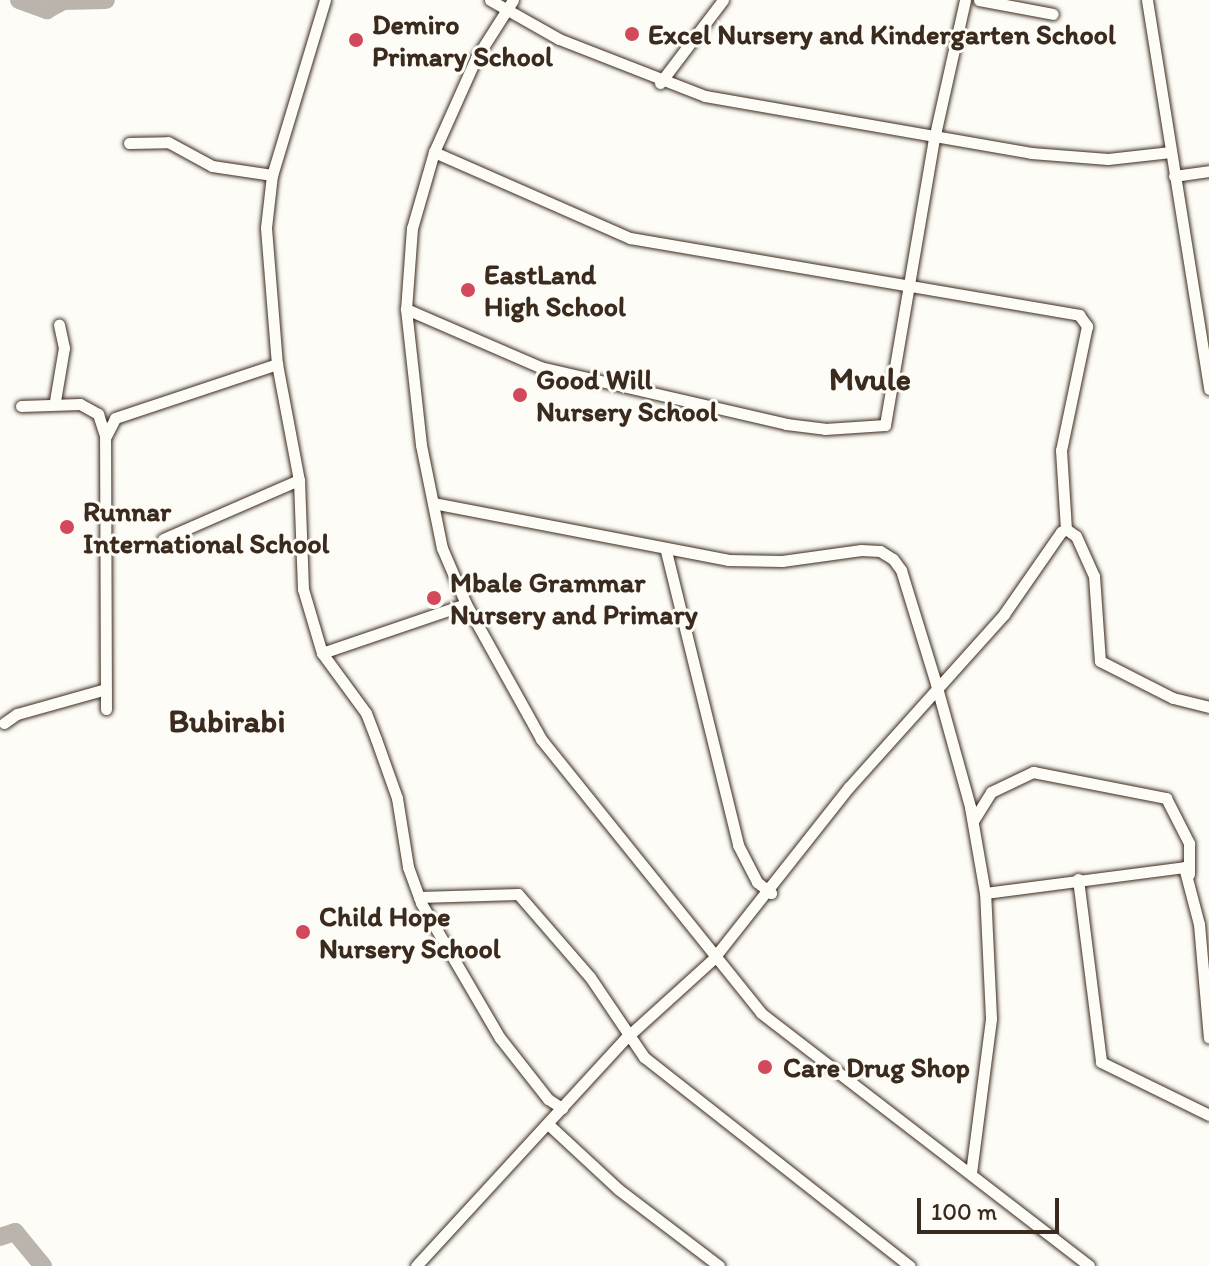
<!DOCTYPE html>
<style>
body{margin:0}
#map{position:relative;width:1209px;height:1266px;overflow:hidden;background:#fdfcf7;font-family:Itim,sans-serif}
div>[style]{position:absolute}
.river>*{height:18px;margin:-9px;padding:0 9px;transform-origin:9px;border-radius:9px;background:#bbb4ad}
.roads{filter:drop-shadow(0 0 2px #3b2a1e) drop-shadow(0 0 2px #3b2a1e)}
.minor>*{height:11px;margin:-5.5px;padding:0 5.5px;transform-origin:5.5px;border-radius:5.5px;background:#fdfcf7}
.dots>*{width:22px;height:22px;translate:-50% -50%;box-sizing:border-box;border:4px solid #fdfcf7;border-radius:50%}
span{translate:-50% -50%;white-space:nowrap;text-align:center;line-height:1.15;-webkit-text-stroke:6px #fdfcf7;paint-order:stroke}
.poi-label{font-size:28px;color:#3b2a1e;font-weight:700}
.left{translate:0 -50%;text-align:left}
.quarter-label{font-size:32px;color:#3b2a1e;font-weight:700}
.scale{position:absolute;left:917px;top:1198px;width:142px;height:36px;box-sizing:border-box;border:4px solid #3b2a1e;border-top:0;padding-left:10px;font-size:24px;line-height:28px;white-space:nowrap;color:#3b2a1e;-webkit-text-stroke:6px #fdfcf7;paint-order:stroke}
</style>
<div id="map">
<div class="river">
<div style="left:19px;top:0;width:30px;rotate:20deg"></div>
<div style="left:47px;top:10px;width:18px;rotate:-29deg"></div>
<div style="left:63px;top:1px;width:43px;rotate:-1.3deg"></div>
<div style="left:0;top:1237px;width:16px;rotate:-18deg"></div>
<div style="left:15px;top:1232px;width:44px;rotate:50.5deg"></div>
</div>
<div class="roads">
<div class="minor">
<div style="left:325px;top:0;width:183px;rotate:106.8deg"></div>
<div style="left:272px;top:175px;width:53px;rotate:96.5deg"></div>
<div style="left:266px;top:228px;width:136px;rotate:85.4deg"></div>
<div style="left:277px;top:364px;width:118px;rotate:79.3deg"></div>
<div style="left:299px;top:480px;width:109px;rotate:87.9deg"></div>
<div style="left:303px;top:589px;width:67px;rotate:73.5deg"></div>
<div style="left:322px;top:653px;width:152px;rotate:-18.8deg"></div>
<div style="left:490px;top:0;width:79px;rotate:29.5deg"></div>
<div style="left:559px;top:39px;width:157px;rotate:21.3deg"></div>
<div style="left:705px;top:96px;width:331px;rotate:9.9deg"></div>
<div style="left:1031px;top:153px;width:77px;rotate:4.5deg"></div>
<div style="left:1108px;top:159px;width:63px;rotate:-6.3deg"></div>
<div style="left:513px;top:0;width:69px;rotate:122.5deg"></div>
<div style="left:476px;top:58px;width:103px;rotate:114.1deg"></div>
<div style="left:434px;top:152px;width:79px;rotate:106.1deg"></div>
<div style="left:412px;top:228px;width:81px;rotate:94.2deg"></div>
<div style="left:406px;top:309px;width:137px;rotate:83.7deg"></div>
<div style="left:421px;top:445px;width:105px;rotate:78.5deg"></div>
<div style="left:442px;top:548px;width:61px;rotate:66.8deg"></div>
<div style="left:466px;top:604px;width:154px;rotate:60.9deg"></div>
<div style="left:541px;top:739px;width:351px;rotate:51.2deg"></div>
<div style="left:761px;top:1013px;width:414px;rotate:37.6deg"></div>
<div style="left:979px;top:0;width:75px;rotate:10.7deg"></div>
<div style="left:1147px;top:0;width:394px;rotate:80.9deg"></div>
<div style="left:660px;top:83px;width:104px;rotate:-52.8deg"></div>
<div style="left:129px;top:143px;width:39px;rotate:-1deg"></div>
<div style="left:168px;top:142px;width:50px;rotate:28.6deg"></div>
<div style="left:212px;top:166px;width:61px;rotate:8.5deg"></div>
<div style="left:434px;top:152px;width:214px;rotate:23.7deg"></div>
<div style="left:630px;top:238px;width:456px;rotate:9.7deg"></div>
<div style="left:1079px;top:315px;width:14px;rotate:54deg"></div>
<div style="left:1087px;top:326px;width:127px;rotate:101.8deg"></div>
<div style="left:1061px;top:450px;width:79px;rotate:86.4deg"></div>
<div style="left:1174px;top:176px;width:35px;rotate:-8deg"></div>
<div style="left:406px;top:309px;width:146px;rotate:23.4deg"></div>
<div style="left:540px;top:367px;width:253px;rotate:13deg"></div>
<div style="left:786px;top:424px;width:39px;rotate:7deg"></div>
<div style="left:825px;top:429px;width:60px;rotate:-3.8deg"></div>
<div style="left:885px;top:425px;width:290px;rotate:-80.3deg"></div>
<div style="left:934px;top:139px;width:142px;rotate:-77.4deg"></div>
<div style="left:55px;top:401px;width:54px;rotate:-80.4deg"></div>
<div style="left:64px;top:348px;width:24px;rotate:-102deg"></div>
<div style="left:21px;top:406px;width:59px;rotate:-1.9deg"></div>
<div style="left:80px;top:404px;width:21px;rotate:29deg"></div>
<div style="left:98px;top:414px;width:23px;rotate:72deg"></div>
<div style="left:433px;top:503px;width:300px;rotate:10.9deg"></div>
<div style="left:728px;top:560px;width:54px;rotate:1.1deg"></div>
<div style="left:782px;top:561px;width:80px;rotate:-7.9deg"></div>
<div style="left:861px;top:550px;width:19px;rotate:3deg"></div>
<div style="left:880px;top:551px;width:15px;rotate:32deg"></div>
<div style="left:893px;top:559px;width:14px;rotate:54deg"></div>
<div style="left:901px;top:570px;width:119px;rotate:72.9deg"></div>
<div style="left:936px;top:684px;width:128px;rotate:74.5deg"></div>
<div style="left:970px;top:807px;width:87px;rotate:80.1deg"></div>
<div style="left:985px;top:893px;width:201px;rotate:-7.4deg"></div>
<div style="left:1184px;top:867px;width:59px;rotate:75.3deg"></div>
<div style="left:1199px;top:924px;width:114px;rotate:85deg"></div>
<div style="left:163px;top:539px;width:148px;rotate:-23.5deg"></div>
<div style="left:666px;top:551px;width:303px;rotate:76.2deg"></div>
<div style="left:738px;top:845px;width:42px;rotate:62.8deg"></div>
<div style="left:757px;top:882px;width:18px;rotate:38deg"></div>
<div style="left:322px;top:653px;width:74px;rotate:53.7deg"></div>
<div style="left:366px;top:713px;width:28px;rotate:69deg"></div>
<div style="left:376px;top:739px;width:63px;rotate:70.4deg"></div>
<div style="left:397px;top:798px;width:70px;rotate:80.9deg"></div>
<div style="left:408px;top:867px;width:38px;rotate:70deg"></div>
<div style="left:421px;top:903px;width:156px;rotate:59.7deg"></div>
<div style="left:500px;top:1038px;width:78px;rotate:51.8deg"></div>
<div style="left:548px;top:1099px;width:17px;rotate:33deg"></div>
<div style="left:106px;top:709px;width:271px;rotate:-90.2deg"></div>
<div style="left:105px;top:438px;width:22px;rotate:-63deg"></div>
<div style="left:115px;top:418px;width:171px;rotate:-18.4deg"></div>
<div style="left:4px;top:723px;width:16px;rotate:-35deg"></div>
<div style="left:17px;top:714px;width:92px;rotate:-15.7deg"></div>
<div style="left:973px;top:821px;width:34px;rotate:-58deg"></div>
<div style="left:991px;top:792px;width:47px;rotate:-25.5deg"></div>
<div style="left:1033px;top:772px;width:136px;rotate:11.1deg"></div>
<div style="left:1166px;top:798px;width:51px;rotate:62.9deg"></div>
<div style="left:1189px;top:843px;width:31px;rotate:90deg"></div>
<div style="left:1078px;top:879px;width:184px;rotate:82.8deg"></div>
<div style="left:1101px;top:1062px;width:120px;rotate:26.1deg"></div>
<div style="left:419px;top:897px;width:99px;rotate:-1.7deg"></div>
<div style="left:518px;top:894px;width:110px;rotate:49.1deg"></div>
<div style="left:590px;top:977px;width:97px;rotate:56deg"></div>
<div style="left:644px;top:1057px;width:338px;rotate:38.2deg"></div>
<div style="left:549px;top:1125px;width:94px;rotate:42.8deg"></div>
<div style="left:618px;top:1189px;width:127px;rotate:37.3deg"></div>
<div style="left:971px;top:1173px;width:156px;rotate:-82.6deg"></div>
<div style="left:991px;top:1018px;width:125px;rotate:-92.7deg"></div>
<div style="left:416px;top:1266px;width:310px;rotate:-47.4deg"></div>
<div style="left:626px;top:1038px;width:118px;rotate:-42.2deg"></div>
<div style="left:713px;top:959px;width:219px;rotate:-51.7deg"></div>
<div style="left:849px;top:787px;width:232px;rotate:-48.1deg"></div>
<div style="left:1004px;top:614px;width:100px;rotate:-55.2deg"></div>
<div style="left:1061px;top:532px;width:6px;rotate:-31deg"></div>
<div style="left:1066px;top:529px;width:12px;rotate:35deg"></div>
<div style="left:1076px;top:536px;width:44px;rotate:65.8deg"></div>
<div style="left:1094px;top:576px;width:85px;rotate:86deg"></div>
<div style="left:1100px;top:661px;width:82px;rotate:26.9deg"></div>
<div style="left:1173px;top:698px;width:37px;rotate:14deg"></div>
</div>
</div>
<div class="dots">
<div style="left:632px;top:34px;background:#d1495b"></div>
<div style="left:356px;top:40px;background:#d1495b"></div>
<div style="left:468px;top:290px;background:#d1495b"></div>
<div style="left:520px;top:395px;background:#d1495b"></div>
<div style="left:67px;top:527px;background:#d1495b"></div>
<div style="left:434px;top:598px;background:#d1495b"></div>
<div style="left:303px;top:932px;background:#d1495b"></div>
<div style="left:765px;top:1067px;background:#d1495b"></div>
</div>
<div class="poi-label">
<span class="left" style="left:372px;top:40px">Demiro<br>Primary School</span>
<span class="left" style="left:648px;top:34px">Excel Nursery and Kindergarten School</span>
<span class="left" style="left:484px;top:290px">EastLand<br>High School</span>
<span class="left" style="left:536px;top:395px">Good Will<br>Nursery School</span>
<span class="left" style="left:83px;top:527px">Runnar<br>International School</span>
<span class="left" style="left:450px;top:598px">Mbale Grammar<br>Nursery and Primary</span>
<span class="left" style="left:319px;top:932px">Child Hope<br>Nursery School</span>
<span class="left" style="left:783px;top:1067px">Care Drug Shop</span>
</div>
<div class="quarter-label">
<span style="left:870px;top:379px">Mvule</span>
<span style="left:227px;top:721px">Bubirabi</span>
</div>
<div class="scale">100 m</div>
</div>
